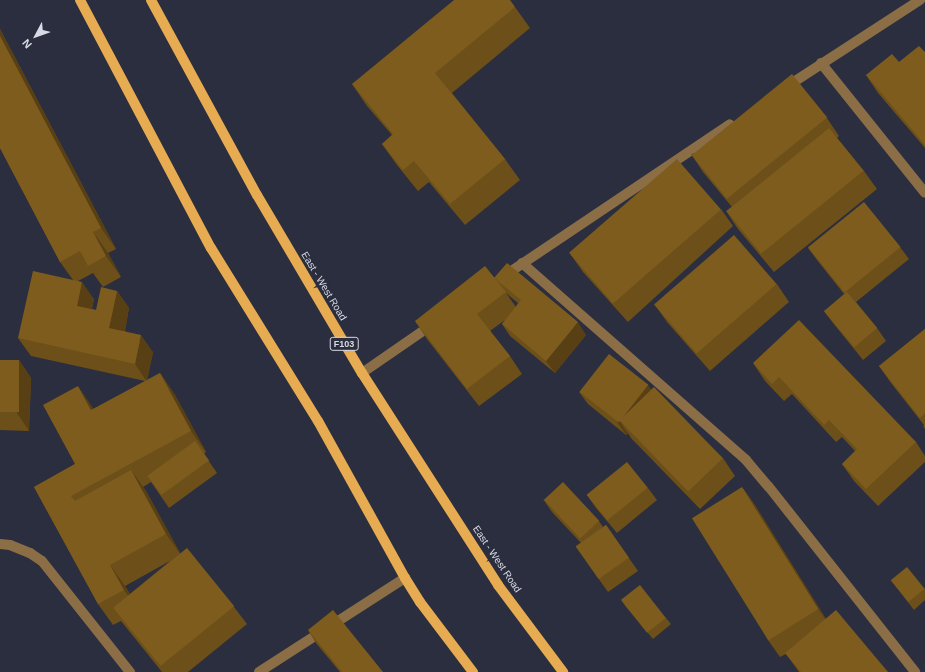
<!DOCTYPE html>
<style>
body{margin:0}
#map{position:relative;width:925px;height:672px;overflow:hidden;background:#2b2e3e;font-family:Arial,sans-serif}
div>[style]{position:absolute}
.minor>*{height:10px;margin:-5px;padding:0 5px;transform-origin:5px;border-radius:5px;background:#8b6e46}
.major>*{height:10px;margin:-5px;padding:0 5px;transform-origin:5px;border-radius:5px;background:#e7ab51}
.wall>*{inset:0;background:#6c4f19}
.shaded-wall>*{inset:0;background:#584014}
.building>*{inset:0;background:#7e5c1d;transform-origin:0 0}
span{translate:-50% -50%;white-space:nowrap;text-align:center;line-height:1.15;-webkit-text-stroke:4px #2b2e3e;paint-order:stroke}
.shield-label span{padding:1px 3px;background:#2b2e3e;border:1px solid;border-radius:3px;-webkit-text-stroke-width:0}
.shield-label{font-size:9px;color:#d8dbe5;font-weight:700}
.street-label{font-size:10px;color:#d8dbe5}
.north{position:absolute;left:16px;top:16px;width:40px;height:40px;-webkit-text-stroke:3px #2b2e3e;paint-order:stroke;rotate:229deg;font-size:11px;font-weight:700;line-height:16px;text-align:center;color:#d8dbe5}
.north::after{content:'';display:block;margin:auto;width:14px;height:18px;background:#d8dbe5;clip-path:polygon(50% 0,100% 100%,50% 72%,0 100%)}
</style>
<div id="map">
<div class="minor">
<div style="left:821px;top:63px;width:166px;rotate:51.3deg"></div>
<div style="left:786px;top:87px;width:160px;rotate:-33deg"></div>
<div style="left:522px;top:263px;width:298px;rotate:41.3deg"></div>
<div style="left:746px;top:460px;width:35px;rotate:50deg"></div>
<div style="left:769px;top:487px;width:236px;rotate:51.7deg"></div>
<div style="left:504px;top:276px;width:272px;rotate:-33.9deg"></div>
<div style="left:362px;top:373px;width:86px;rotate:-34.6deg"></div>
<div style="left:0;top:544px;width:10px;rotate:6deg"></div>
<div style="left:10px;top:545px;width:22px;rotate:22deg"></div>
<div style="left:30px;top:553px;width:14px;rotate:34deg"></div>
<div style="left:42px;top:561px;width:142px;rotate:51.6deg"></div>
<div style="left:259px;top:672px;width:174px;rotate:-32.8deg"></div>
</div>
<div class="major">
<div style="left:80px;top:0;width:280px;rotate:62.2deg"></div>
<div style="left:211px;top:248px;width:203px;rotate:58.3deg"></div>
<div style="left:318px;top:421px;width:179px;rotate:61deg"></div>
<div style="left:405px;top:578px;width:28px;rotate:58deg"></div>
<div style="left:420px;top:602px;width:88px;rotate:52.9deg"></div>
<div style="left:151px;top:0;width:222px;rotate:61.5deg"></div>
<div style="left:257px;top:195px;width:207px;rotate:59.5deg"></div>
<div style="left:362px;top:373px;width:252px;rotate:57.3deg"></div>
<div style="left:498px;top:585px;width:109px;rotate:53.2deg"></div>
</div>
<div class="wall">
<div style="clip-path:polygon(515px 7px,530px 28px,452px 93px,505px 159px,520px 180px,465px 225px,429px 182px,418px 191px,397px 165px,382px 144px,392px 135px,367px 106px,352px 84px)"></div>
<div style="clip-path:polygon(evenodd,0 29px,116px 249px,108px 253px,121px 277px,103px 287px,93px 273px,78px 281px,94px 299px,92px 309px,96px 310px,117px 291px,129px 308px,125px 331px,153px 352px,147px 380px,160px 373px,175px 395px,206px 452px,204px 454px,217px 473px,169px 508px,151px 482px,143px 487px,146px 491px,180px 553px,234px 607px,247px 624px,188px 672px,162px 672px,121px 621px,113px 625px,98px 604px,34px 487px,75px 464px,94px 409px,145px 381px,31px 356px,18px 338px,73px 280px,60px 262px,0 148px,0 29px,170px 561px,130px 594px,125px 586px,170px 561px)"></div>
<div style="clip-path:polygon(925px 52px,925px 148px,878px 93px,866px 75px)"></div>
<div style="clip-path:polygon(827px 118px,839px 136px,837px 138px,864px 171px,877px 189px,774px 272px,738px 229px,726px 211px,732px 207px,703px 172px,691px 154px)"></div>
<div style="clip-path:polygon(721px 209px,733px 226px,628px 322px,583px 272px,571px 255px)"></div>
<div style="clip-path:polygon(900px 247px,909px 259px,856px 302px,877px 328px,886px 341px,863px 360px,833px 323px,824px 311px,844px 294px,817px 260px,808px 248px)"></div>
<div style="clip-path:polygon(evenodd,495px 279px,586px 335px,555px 373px,510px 336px,502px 324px,505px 320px,490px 331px,510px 356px,522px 374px,479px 406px,427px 339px,415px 321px,495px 279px,506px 293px,518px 303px,516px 307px,506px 293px)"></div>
<div style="clip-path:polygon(777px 284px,789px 302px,710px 371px,667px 322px,655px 305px)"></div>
<div style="clip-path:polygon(925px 329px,925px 429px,923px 426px,924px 425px,891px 383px,879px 366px)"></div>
<div style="clip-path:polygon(0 360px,19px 360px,31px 378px,29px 431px,0 430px)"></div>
<div style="clip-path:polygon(753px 363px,916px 442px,925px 456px,925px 462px,878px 506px,854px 481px,842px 464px,855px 451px,842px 437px,836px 442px,792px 394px,784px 401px,765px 381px)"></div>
<div style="clip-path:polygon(651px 389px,723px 458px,735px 476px,700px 509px,631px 438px,628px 433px,626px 435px,588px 404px,579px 392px)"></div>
<div style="clip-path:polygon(742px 487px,755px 505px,826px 619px,888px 672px,799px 672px,786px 654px,780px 657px,768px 640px)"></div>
<div style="clip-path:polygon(648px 488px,657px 500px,617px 533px,596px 508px,587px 495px)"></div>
<div style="clip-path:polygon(543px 499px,599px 521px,603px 527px,606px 525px,638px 571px,608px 592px,576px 547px,581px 543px,552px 512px)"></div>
<div style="clip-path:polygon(891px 580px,925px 589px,925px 600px,914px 610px)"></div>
<div style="clip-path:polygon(621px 600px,666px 618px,671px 624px,653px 639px,626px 607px)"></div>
<div style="clip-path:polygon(308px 630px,383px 672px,340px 672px,316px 643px)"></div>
</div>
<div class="shaded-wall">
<div style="clip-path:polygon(0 29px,116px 249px,101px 228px,0 36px)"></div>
<div style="clip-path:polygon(93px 232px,108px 253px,121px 277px,106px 256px)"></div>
<div style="clip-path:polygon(82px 282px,94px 299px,89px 323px,77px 306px)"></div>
<div style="clip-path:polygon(117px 291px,129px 308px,122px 345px,109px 328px)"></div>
<div style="clip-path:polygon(578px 322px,586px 335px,555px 373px,546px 361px)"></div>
<div style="clip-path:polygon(141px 335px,153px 352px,147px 382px,135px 364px)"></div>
<div style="clip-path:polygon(19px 360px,31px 378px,29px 431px,17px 413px)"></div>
<div style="clip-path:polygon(160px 373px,175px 395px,206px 452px,191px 431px)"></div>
<div style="clip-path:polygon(648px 385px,657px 397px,619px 420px,628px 433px,626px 435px,617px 422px)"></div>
<div style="clip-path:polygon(78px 386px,93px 408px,106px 432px,91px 410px)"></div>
<div style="clip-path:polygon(131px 470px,146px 491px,181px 555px,166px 534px)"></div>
<div style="clip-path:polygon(742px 487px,755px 505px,830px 626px,818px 609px)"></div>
<div style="clip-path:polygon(110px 565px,125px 586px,139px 611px,124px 590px)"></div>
</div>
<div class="building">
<div style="clip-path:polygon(454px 0,510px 0,515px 7px,435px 73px,505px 159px,450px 204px,414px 161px,403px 170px,382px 144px,393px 134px,352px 84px)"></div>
<div style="clip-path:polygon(0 36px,101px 228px,93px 232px,106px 256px,88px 266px,80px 251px,60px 262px,0 148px)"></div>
<div style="clip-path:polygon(919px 46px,925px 52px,925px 145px,866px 75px,892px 54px,899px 62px)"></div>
<div style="left:792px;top:74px;width:56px;height:129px;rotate:51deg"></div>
<div style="left:829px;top:128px;width:55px;height:132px;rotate:51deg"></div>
<div style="left:677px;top:159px;width:67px;height:143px;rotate:49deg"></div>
<div style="left:864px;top:202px;width:58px;height:72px;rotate:51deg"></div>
<div style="left:734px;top:235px;width:65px;height:106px;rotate:49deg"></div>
<div style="clip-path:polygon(507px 263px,578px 322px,546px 361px,502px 324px,521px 300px,494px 278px)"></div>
<div style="clip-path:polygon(485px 266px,506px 292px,477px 314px,510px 356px,467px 389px,415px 321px)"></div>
<div style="clip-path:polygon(33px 271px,82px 282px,77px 306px,96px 310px,101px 287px,117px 291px,109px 328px,141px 335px,135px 364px,18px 338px)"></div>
<div style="left:847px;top:292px;width:47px;height:30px;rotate:50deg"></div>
<div style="clip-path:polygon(799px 320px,916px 442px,866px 489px,842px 464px,857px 449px,829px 420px,824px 425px,779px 377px,772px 384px,753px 363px)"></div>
<div style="clip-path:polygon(925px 329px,925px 413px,920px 418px,879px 366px)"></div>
<div style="left:609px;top:354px;width:50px;height:48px;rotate:38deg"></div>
<div style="left:0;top:360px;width:19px;height:52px"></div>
<div style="clip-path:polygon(160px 373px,191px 431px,71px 496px,75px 501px,131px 470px,166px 534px,110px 565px,124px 590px,98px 604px,34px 487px,75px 464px,43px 405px,78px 386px,91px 410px)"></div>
<div style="left:654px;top:387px;width:99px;height:48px;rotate:46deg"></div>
<div style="left:195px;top:441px;width:24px;height:59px;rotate:54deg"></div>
<div style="left:627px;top:462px;width:33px;height:52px;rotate:51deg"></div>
<div style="left:563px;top:482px;width:53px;height:26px;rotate:47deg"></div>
<div style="left:742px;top:487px;width:144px;height:59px;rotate:58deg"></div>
<div style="left:606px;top:525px;width:40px;height:37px;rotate:55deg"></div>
<div style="left:187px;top:548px;width:75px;height:95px;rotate:51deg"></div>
<div style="left:907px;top:567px;width:28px;height:21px;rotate:51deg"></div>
<div style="left:640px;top:585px;width:42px;height:24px;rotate:52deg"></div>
<div style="clip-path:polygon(333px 610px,383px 672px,342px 672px,308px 630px)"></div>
<div style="clip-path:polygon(836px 610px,888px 672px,801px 672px,785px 653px)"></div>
</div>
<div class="shield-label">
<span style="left:344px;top:344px">F103</span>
</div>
<div class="street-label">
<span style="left:324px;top:286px;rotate:59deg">East - West Road</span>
<span style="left:497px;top:559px;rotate:56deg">East - West Road</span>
</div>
<div class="north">N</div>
</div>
